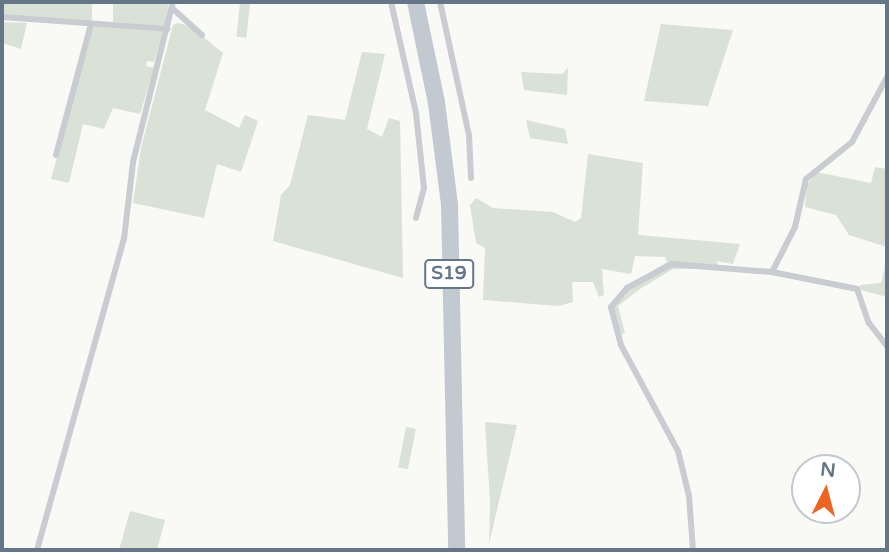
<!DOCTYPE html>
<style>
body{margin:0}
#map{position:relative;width:889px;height:552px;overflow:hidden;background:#f9f9f6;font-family:"Varela Round",sans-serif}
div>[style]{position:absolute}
.green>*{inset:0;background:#dae1d7;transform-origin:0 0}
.minor>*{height:6px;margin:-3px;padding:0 3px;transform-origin:3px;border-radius:3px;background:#c9ccd0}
.highway>*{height:10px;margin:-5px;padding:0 5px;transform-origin:5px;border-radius:5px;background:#c3c9d1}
span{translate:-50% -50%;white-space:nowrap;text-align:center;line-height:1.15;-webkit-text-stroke:7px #fff;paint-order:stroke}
.shield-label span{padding:2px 5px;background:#fff;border:2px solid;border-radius:5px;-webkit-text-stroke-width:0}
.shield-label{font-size:19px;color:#667689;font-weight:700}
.frame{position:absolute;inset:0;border:4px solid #667689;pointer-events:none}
.north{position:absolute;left:791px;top:454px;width:70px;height:70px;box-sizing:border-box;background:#fff;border:2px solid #c2c8d0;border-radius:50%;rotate:6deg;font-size:19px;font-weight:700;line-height:28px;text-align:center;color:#667689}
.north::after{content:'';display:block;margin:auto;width:24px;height:32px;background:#ec6523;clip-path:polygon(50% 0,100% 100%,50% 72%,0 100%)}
</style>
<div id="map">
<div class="green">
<div style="clip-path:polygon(2px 2px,92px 2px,92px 21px,2px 15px)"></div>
<div style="clip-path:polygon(113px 2px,169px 2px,165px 26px,113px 22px)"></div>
<div style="left:240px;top:3px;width:10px;height:34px;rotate:6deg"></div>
<div style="clip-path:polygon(2px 22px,27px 23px,21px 49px,2px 43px)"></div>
<div style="clip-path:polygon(178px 23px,190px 26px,223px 53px,205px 110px,239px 128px,245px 115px,258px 121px,241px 172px,217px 164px,204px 218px,133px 203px,141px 148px,173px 25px)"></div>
<div style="clip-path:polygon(661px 24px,733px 30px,708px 106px,644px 101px)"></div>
<div style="clip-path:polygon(93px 26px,163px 31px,154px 62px,147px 61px,146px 66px,154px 68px,140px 114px,113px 108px,104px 129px,83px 124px,69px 183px,51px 179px)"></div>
<div style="clip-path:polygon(362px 52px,385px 54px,367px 129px,382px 137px,389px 118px,400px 121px,403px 278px,273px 241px,281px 195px,290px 185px,308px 115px,345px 120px)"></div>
<div style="clip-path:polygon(568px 67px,567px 95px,524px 90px,521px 72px,563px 74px)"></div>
<div style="clip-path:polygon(526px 120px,565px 129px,568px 144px,530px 138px)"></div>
<div style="clip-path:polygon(588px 154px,643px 163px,638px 235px,740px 244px,733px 264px,716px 261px,721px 269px,673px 269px,640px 289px,618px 306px,625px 333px,620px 335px,613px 306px,631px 284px,667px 262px,665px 257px,635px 256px,631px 274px,602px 269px,604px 295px,599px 297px,593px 282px,572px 282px,573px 302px,559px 306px,483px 300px,485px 248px,476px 243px,470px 205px,476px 198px,493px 208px,553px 212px,575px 222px,581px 218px)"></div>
<div style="clip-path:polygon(875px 167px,887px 169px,887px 247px,849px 235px,836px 215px,805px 207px,807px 185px,816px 172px,871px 183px)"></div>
<div style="clip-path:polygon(887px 258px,887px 297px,861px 290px,860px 285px,881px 283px)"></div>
<div style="clip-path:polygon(485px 422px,517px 425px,489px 544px,490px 502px)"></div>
<div style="left:406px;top:427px;width:10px;height:41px;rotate:11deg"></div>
<div style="clip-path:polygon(130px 511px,165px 520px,157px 550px,119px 550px)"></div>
</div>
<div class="minor">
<div style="left:391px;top:2px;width:114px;rotate:77.3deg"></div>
<div style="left:416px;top:113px;width:75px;rotate:83.9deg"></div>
<div style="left:424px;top:188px;width:31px;rotate:105deg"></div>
<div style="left:440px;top:2px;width:136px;rotate:77.7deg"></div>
<div style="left:469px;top:135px;width:43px;rotate:87.3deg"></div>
<div style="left:173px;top:9px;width:39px;rotate:42deg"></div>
<div style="left:2px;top:17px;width:166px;rotate:4.1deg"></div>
<div style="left:56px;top:155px;width:136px;rotate:-75deg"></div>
<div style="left:772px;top:272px;width:87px;rotate:11.3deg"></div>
<div style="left:857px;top:289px;width:36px;rotate:71deg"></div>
<div style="left:869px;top:323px;width:29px;rotate:52deg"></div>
<div style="left:37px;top:550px;width:323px;rotate:-74.4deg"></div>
<div style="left:124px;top:239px;width:78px;rotate:-83.3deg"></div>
<div style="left:133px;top:162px;width:165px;rotate:-76deg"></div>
<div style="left:693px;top:550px;width:54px;rotate:-94.2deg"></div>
<div style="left:689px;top:496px;width:46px;rotate:-103.7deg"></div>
<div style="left:678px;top:451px;width:120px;rotate:-118.3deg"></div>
<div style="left:621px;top:345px;width:39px;rotate:-105deg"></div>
<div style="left:611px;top:307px;width:25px;rotate:-50deg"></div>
<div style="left:627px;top:288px;width:51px;rotate:-28.1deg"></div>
<div style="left:672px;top:264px;width:100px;rotate:4.6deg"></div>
<div style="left:772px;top:272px;width:51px;rotate:-62.9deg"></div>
<div style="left:795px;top:227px;width:49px;rotate:-77.1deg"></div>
<div style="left:806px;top:179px;width:59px;rotate:-38.8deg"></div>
<div style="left:852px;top:142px;width:74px;rotate:-61.7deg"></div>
</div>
<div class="highway">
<div style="left:412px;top:2px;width:103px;rotate:78.3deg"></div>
<div style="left:433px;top:103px;width:103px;rotate:82.7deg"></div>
<div style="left:446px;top:205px;width:345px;rotate:88.8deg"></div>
<div style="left:419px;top:2px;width:102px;rotate:78.1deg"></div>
<div style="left:440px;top:102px;width:104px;rotate:82.8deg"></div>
<div style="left:453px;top:205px;width:345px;rotate:88.8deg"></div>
</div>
<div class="shield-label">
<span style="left:449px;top:274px">S19</span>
</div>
<div class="frame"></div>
<div class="north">N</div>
</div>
